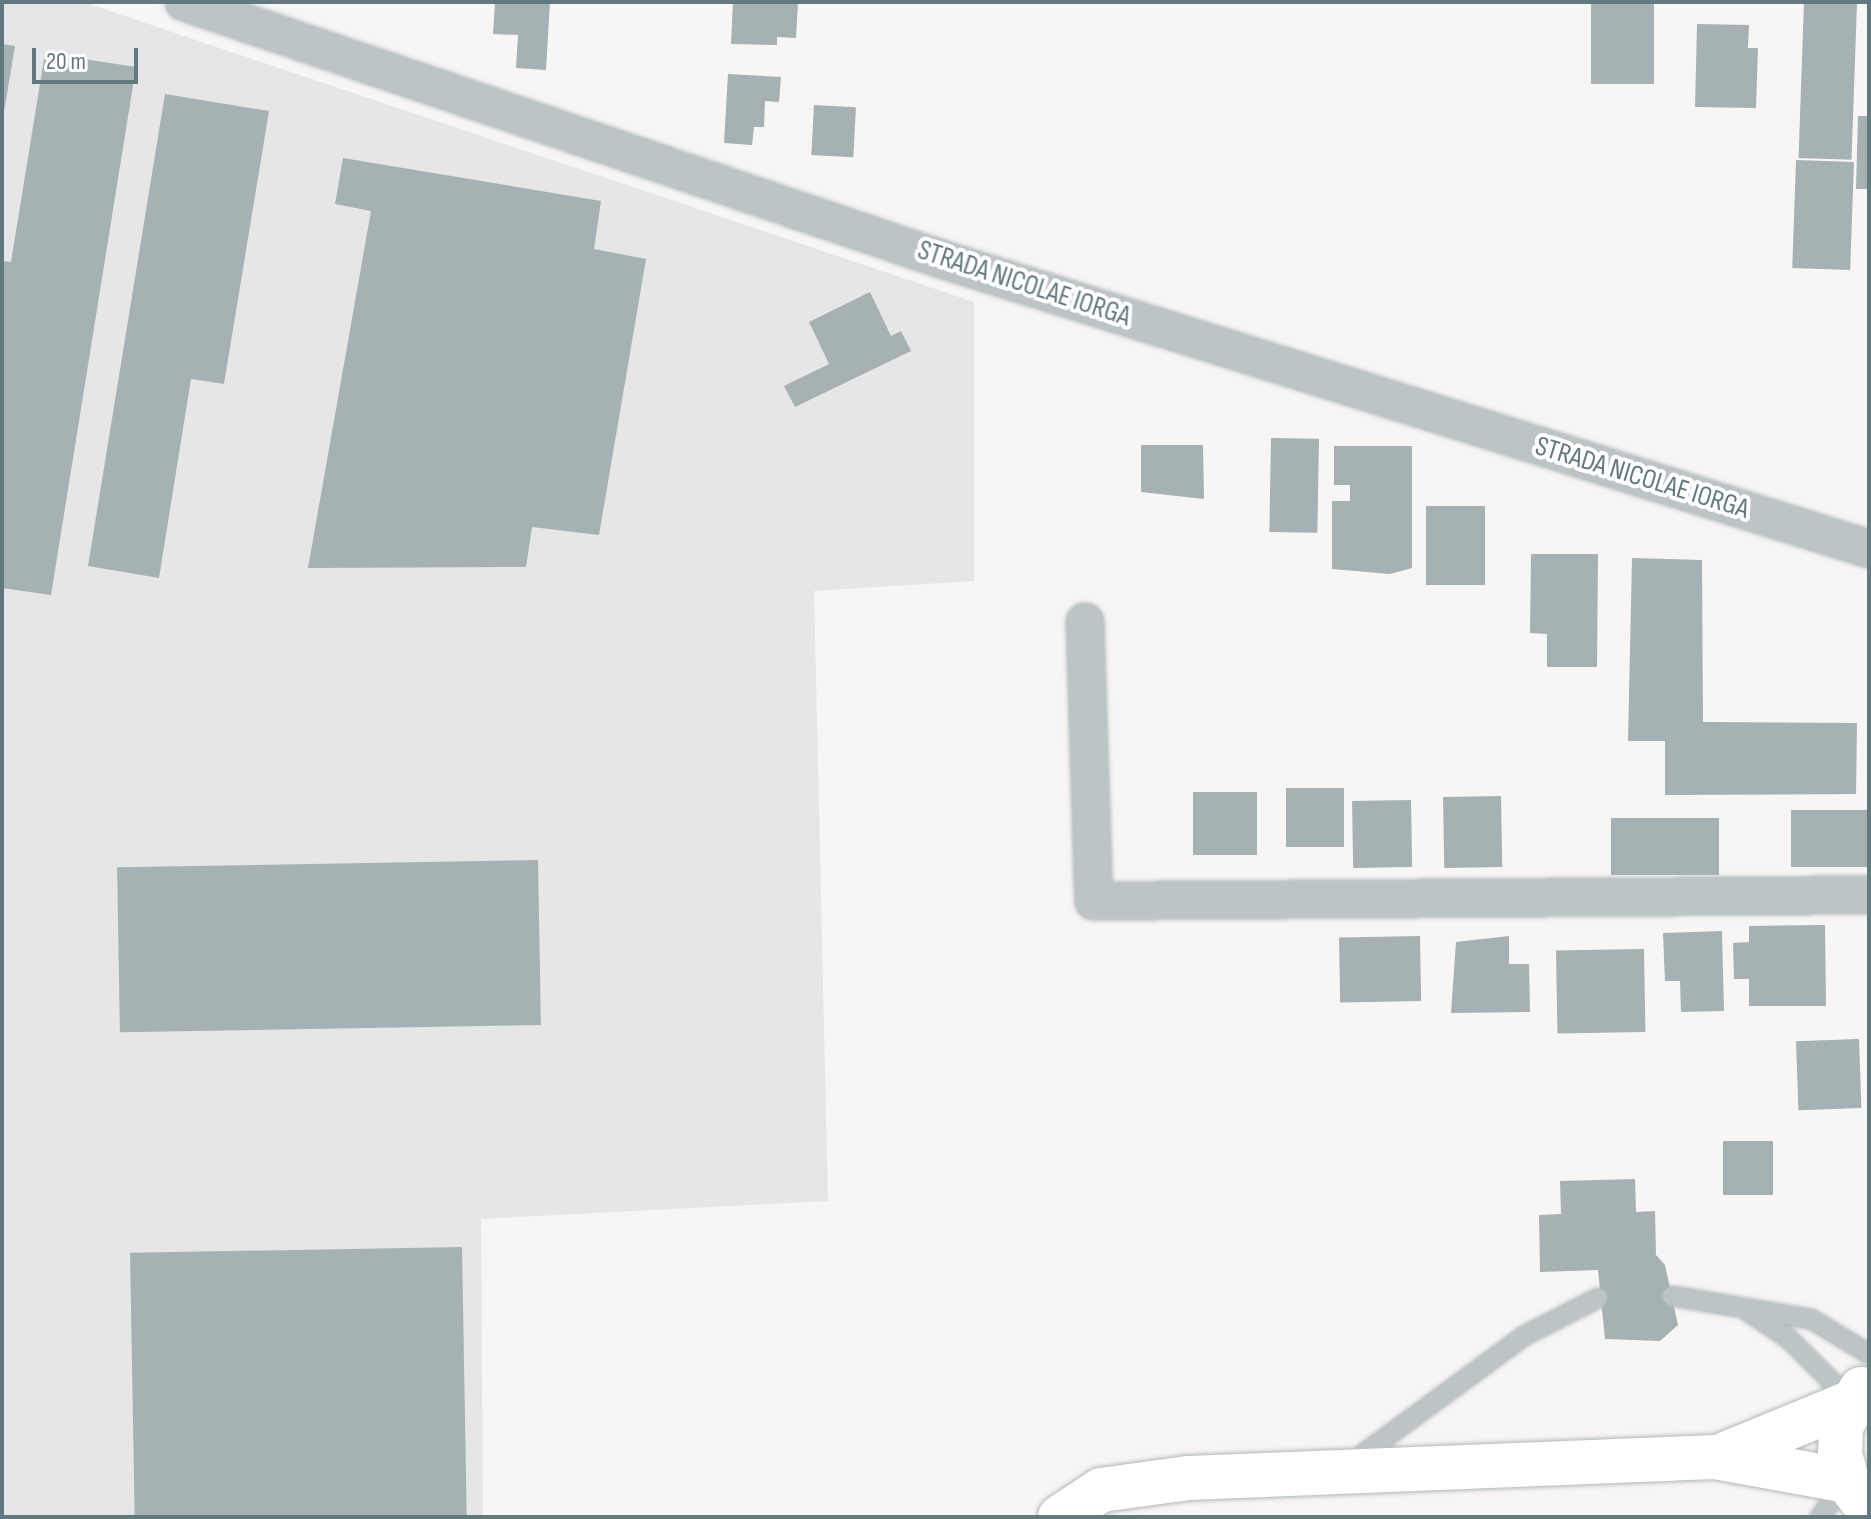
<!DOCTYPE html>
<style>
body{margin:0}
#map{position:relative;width:1871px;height:1519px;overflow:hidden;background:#f7f6f4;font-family:"Sofia Sans Condensed",sans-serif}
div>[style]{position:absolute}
.built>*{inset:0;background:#e5e6e5}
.building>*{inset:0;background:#a5b1b3;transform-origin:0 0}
.roads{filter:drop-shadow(0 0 2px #b0b8bb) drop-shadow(0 0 2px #b0b8bb)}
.service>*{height:18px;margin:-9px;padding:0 9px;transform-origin:9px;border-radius:9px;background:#bdc4c6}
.minor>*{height:36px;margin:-18px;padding:0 18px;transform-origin:18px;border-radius:18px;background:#bdc4c6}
.secondary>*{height:44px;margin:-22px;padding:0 22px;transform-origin:22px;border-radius:22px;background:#fff}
span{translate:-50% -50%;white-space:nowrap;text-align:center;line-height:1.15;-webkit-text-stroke:8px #fff;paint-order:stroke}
.street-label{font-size:28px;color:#62797f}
.frame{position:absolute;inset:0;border:4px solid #62797f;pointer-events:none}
.scale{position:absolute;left:32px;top:48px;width:106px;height:36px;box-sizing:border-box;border:4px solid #62797f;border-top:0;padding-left:10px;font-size:24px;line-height:28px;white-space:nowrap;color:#62797f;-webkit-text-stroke:6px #fff;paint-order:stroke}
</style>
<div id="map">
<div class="built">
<div style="clip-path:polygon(2px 2px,83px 2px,974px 302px,974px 581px,814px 591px,828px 1201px,481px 1219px,483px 1517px,2px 1517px)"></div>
</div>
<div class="building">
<div style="clip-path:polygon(495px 2px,550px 2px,546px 70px,516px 68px,518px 35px,493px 34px)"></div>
<div style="clip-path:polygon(733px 2px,798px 2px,796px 38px,777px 37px,777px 45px,731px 44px)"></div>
<div style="left:1591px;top:2px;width:63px;height:82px"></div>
<div style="left:1804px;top:2px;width:53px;height:156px;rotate:2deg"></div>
<div style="clip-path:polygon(1697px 24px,1749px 25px,1748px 48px,1758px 48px,1756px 108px,1695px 107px)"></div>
<div style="clip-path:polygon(2px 44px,15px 46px,4px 112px,2px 112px)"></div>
<div style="clip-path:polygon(45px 53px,136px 67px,51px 595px,2px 588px,2px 261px,11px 262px)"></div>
<div style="clip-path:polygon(728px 74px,781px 77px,779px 102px,765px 101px,764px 127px,754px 127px,752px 145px,724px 143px)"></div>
<div style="clip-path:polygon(165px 94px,269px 111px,224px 384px,191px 379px,159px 578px,88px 566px)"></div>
<div style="left:814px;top:105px;width:42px;height:50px;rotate:3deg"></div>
<div style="clip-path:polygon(1858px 116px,1869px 116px,1869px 189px,1856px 189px)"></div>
<div style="clip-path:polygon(343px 158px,601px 201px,594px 249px,646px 259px,599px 535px,532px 527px,526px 567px,308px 568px,371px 211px,335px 204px)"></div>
<div style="left:1796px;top:160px;width:58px;height:108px;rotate:2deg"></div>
<div style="clip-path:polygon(870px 292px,891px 336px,901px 331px,911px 351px,795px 407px,784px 386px,829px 364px,809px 322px)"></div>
<div style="left:1271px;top:438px;width:48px;height:94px;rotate:1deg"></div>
<div style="clip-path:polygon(1141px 445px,1203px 445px,1204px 499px,1141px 492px)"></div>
<div style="clip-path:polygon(1334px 446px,1412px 446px,1412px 568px,1390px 574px,1332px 569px,1332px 501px,1350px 501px,1350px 485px,1334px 485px)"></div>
<div style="left:1426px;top:506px;width:59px;height:79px"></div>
<div style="clip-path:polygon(1531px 554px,1598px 554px,1597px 667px,1547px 667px,1547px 634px,1530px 633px)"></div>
<div style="clip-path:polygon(1632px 558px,1702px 560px,1703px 722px,1857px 723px,1856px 794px,1665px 795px,1665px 741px,1628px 741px)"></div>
<div style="left:1286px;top:788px;width:58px;height:59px"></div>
<div style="left:1193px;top:792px;width:64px;height:63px"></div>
<div style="left:1501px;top:796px;width:71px;height:58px;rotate:89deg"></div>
<div style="left:1411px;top:800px;width:67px;height:59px;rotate:89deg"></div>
<div style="left:1869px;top:810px;width:57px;height:78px;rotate:90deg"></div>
<div style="left:1611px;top:818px;width:108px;height:57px"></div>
<div style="left:538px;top:860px;width:165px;height:421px;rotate:89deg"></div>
<div style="clip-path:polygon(1825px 925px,1826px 1006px,1749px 1006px,1749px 979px,1734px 979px,1733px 943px,1749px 942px,1749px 926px)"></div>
<div style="clip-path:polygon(1722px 931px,1724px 1011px,1681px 1012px,1680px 981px,1665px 981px,1663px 933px)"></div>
<div style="left:1420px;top:936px;width:65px;height:81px;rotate:89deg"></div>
<div style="clip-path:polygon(1509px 936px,1509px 964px,1529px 964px,1530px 1012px,1451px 1013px,1456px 942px)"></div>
<div style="left:1644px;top:949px;width:83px;height:88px;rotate:89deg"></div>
<div style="left:1859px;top:1039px;width:69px;height:63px;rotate:88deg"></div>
<div style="left:1723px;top:1141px;width:50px;height:54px"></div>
<div style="clip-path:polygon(1635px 1179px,1636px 1212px,1655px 1211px,1656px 1255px,1665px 1265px,1678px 1325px,1660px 1341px,1605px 1339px,1598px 1270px,1540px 1272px,1539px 1215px,1561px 1214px,1560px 1181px)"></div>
<div style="left:462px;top:1247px;width:270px;height:332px;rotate:89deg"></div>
</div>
<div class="roads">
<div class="service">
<div style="left:1672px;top:1296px;width:141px;rotate:9.4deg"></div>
<div style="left:1811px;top:1319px;width:68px;rotate:31.1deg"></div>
<div style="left:1746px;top:1310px;width:52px;rotate:34deg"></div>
<div style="left:1789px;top:1339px;width:89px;rotate:45deg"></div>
<div style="left:1351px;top:1463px;width:215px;rotate:-36.3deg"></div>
<div style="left:1524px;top:1336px;width:83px;rotate:-27.2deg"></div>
<div style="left:1820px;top:1517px;width:42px;rotate:-53.7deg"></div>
</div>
<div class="minor">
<div style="left:184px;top:2px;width:799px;rotate:18.75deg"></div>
<div style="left:941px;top:259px;width:972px;rotate:17.35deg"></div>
<div style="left:1085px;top:622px;width:279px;rotate:88.2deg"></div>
<div style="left:1094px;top:901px;width:775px;rotate:-0.44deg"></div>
</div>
<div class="secondary">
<div style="left:1861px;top:1389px;width:43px;rotate:117.8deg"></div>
<div style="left:1841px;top:1427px;width:27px;rotate:92deg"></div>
<div style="left:1840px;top:1454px;width:28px;rotate:75deg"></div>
<div style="left:1847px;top:1481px;width:36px;rotate:53deg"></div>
<div style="left:1725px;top:1454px;width:137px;rotate:-22.3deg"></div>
<div style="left:1060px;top:1517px;width:49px;rotate:-33.4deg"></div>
<div style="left:1101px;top:1490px;width:89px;rotate:-7.8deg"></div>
<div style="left:1189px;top:1478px;width:526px;rotate:-2.29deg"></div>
<div style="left:1715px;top:1457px;width:134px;rotate:10.3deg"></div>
</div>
</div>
<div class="street-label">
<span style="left:1024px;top:284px;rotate:18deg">STRADA NICOLAE IORGA</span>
<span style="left:1642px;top:478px;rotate:17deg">STRADA NICOLAE IORGA</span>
</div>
<div class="frame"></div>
<div class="scale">20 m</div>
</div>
